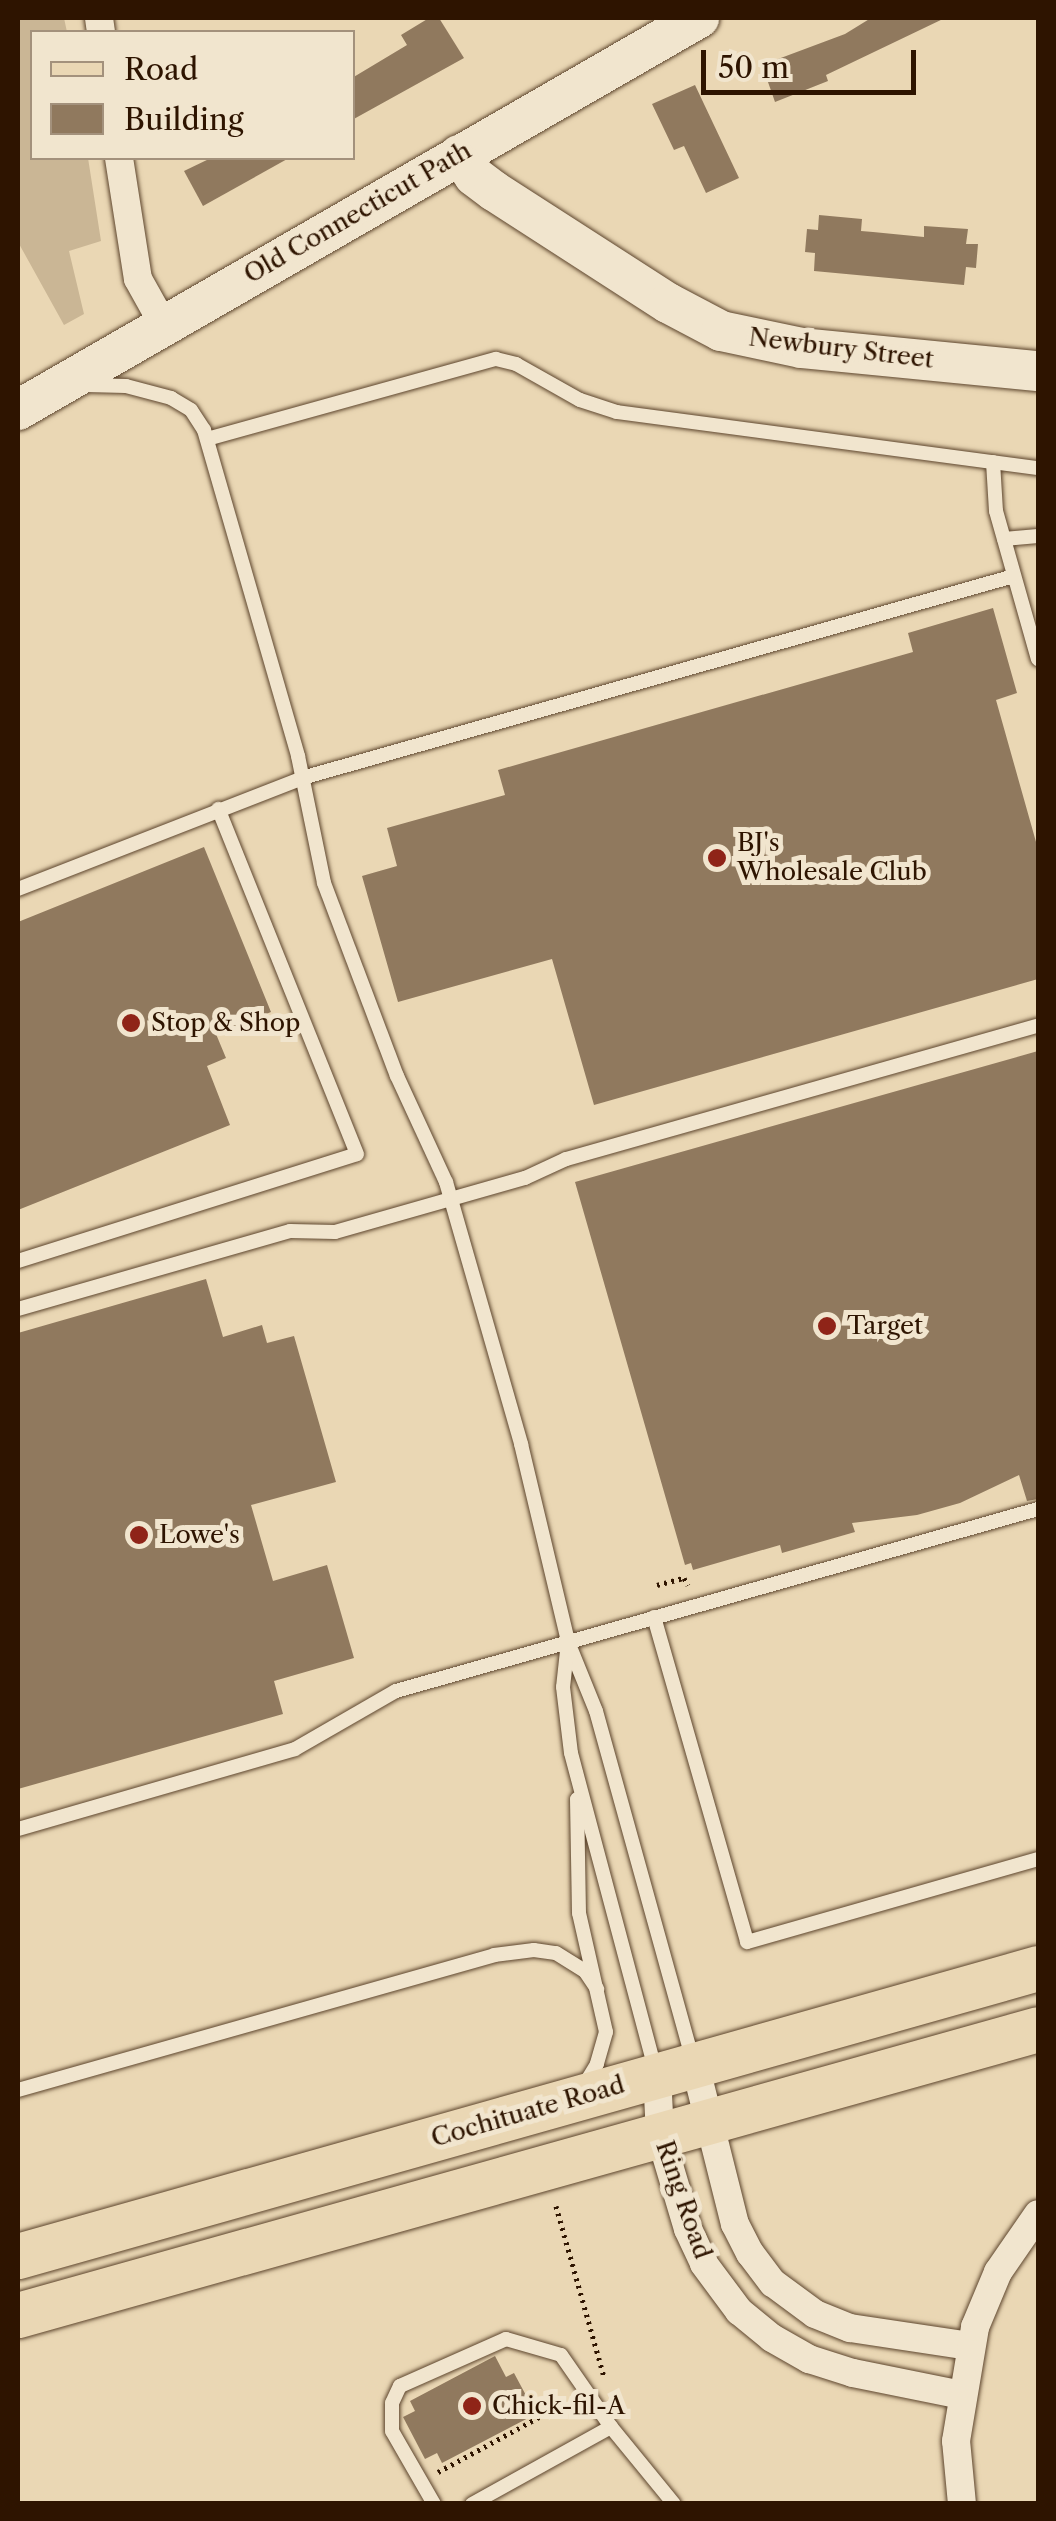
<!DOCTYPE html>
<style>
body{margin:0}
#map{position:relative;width:1056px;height:2521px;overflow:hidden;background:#ead7b4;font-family:"Libre Caslon Text",serif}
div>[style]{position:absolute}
.green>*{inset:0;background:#cab695}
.building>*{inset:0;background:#90795e}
.path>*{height:5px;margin-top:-2.5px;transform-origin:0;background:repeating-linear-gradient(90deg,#2e1400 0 2.5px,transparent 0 7.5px)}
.roads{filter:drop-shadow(0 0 2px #5d452d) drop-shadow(0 0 2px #5d452d)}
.lane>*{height:14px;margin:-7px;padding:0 7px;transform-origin:7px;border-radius:7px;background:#f1e5ce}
.street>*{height:28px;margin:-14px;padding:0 14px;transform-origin:14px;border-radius:14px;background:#f1e5ce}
.secondary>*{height:40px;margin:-20px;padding:0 20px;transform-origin:20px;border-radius:20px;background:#f1e5ce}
.primary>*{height:45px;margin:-22.5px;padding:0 22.5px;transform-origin:22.5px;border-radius:22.5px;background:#ead7b4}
.dots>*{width:28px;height:28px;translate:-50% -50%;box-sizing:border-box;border:5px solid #f1e5ce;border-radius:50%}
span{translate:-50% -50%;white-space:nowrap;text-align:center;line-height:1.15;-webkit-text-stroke:10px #f1e5ce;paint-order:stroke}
.street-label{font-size:25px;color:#2e1400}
.poi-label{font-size:25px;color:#2e1400}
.left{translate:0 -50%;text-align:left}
.frame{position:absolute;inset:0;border:20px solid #2e1400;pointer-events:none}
.legend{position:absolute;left:30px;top:30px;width:325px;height:130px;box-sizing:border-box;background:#f1e5ce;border:2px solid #a3917c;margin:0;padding:12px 18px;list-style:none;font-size:30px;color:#2e1400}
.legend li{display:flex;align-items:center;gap:20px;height:50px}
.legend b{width:50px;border:2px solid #a3917c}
.scale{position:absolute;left:701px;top:50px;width:215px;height:45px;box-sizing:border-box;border:5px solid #2e1400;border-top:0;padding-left:12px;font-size:30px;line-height:35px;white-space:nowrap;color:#2e1400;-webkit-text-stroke:8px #f1e5ce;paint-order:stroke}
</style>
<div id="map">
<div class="green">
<div style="clip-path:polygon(18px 18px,64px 18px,67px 32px,32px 32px,32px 158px,88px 158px,101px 241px,69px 251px,84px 314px,64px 325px,18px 242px)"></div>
</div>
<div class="building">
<div style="clip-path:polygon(429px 18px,439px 18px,464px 58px,352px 120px,352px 78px,407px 45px,401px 35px)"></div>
<div style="clip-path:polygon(871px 18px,945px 18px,826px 75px,828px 81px,775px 102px,762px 65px,845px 34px)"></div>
<div style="clip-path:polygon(695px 85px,739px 178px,706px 193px,684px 146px,674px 150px,652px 104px)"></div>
<div style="clip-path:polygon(211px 158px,289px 158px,203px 206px,184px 171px)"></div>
<div style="clip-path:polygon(819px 215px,862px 219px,861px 231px,873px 232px,924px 237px,924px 226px,968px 229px,966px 244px,978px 244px,976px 268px,966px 267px,964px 285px,814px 271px,815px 253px,805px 252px,807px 229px,818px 230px)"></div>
<div style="clip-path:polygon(993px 608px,1017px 693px,996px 700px,1038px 849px,1038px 979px,594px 1105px,552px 959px,398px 1002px,362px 876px,397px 866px,387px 828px,505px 795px,498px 770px,913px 652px,908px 633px)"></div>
<div style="clip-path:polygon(204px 847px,271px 1012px,216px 1034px,226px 1058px,207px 1066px,230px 1125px,18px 1210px,18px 922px)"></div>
<div style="clip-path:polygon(1038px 1051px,1038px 1499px,1027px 1501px,1019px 1475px,960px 1503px,917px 1515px,852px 1523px,855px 1532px,782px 1553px,780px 1545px,693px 1570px,691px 1563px,685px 1565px,575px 1182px)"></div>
<div style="clip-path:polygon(206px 1279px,223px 1337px,262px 1325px,267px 1343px,294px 1336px,336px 1482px,251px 1505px,273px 1581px,327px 1565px,354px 1658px,274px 1681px,283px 1714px,18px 1789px,18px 1333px)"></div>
<div style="clip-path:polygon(495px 2356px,506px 2377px,514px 2373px,536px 2414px,442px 2463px,437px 2453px,425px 2459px,403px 2417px,415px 2411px,410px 2401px)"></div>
</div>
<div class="path">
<div style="left:657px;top:1585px;width:28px;rotate:-15deg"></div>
<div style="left:684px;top:1578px;width:8px;rotate:60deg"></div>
<div style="left:556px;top:2206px;width:178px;rotate:74.3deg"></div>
<div style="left:438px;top:2472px;width:149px;rotate:-28.5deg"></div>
</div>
<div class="roads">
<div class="lane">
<div style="left:86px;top:385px;width:40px;rotate:1.4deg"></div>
<div style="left:126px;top:386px;width:47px;rotate:14.9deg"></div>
<div style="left:171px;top:398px;width:23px;rotate:31deg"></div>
<div style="left:191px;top:410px;width:24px;rotate:57deg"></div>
<div style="left:204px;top:430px;width:339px;rotate:73.9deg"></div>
<div style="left:298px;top:756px;width:130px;rotate:78.4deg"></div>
<div style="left:324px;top:883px;width:206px;rotate:69.3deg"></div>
<div style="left:397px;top:1076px;width:117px;rotate:65.2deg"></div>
<div style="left:446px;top:1182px;width:273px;rotate:74deg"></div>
<div style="left:521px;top:1444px;width:204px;rotate:76.6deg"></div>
<div style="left:568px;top:1642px;width:74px;rotate:67.9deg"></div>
<div style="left:596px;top:1711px;width:362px;rotate:74.5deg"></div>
<div style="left:207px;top:439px;width:300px;rotate:-15.5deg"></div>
<div style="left:496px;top:359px;width:21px;rotate:14deg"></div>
<div style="left:516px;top:364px;width:73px;rotate:29.4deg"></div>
<div style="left:580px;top:400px;width:39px;rotate:18deg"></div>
<div style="left:617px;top:412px;width:425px;rotate:7.6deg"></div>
<div style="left:993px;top:462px;width:49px;rotate:86.5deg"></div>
<div style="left:996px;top:511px;width:154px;rotate:74.2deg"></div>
<div style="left:1004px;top:539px;width:34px;rotate:-5deg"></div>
<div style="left:18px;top:889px;width:305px;rotate:-21.3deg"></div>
<div style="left:302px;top:778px;width:740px;rotate:-15.84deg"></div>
<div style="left:18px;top:1261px;width:355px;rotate:-17.5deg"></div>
<div style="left:357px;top:1154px;width:372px;rotate:-111.9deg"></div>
<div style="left:18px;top:1309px;width:283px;rotate:-16deg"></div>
<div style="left:290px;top:1231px;width:45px;rotate:1.3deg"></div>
<div style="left:335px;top:1232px;width:198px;rotate:-15.9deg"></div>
<div style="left:525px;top:1178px;width:45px;rotate:-24.9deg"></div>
<div style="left:566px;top:1159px;width:491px;rotate:-15.8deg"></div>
<div style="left:654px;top:1617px;width:338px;rotate:74deg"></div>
<div style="left:747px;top:1942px;width:303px;rotate:-15.9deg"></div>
<div style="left:568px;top:1642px;width:45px;rotate:96.3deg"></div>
<div style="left:563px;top:1687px;width:66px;rotate:83.1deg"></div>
<div style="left:571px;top:1753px;width:327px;rotate:75.1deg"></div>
<div style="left:577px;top:1799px;width:114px;rotate:89deg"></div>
<div style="left:579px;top:1913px;width:122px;rotate:77.2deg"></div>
<div style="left:606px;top:2032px;width:33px;rotate:106deg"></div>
<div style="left:597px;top:2064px;width:23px;rotate:121deg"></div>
<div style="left:18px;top:1829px;width:288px;rotate:-16.1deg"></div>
<div style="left:295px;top:1749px;width:116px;rotate:-29.9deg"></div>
<div style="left:396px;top:1691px;width:667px;rotate:-15.83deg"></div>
<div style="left:18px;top:2090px;width:495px;rotate:-15.8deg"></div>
<div style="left:494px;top:1955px;width:40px;rotate:-7.1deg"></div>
<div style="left:534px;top:1950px;width:22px;rotate:8deg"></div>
<div style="left:556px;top:1953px;width:34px;rotate:32deg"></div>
<div style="left:585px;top:1971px;width:22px;rotate:56deg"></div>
<div style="left:434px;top:2504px;width:84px;rotate:-119.9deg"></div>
<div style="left:392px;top:2431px;width:28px;rotate:-90deg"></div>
<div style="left:392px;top:2403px;width:19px;rotate:-65deg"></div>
<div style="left:400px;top:2386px;width:116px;rotate:-23.9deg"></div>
<div style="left:506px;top:2339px;width:57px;rotate:16.2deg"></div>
<div style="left:561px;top:2355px;width:88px;rotate:55.2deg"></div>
<div style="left:472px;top:2504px;width:159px;rotate:-29deg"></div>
<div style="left:611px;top:2427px;width:99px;rotate:50.7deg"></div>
</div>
<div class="street">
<div style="left:99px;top:18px;width:14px;rotate:82deg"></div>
<div style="left:119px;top:158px;width:122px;rotate:81.1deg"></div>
<div style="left:138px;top:279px;width:51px;rotate:60.9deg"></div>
<div style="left:695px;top:2065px;width:164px;rotate:75.9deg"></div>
<div style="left:735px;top:2224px;width:33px;rotate:63deg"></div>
<div style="left:750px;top:2253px;width:38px;rotate:53deg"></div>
<div style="left:773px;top:2283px;width:52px;rotate:36.4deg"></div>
<div style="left:815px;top:2314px;width:38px;rotate:22deg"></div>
<div style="left:850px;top:2328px;width:122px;rotate:8.5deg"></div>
<div style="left:657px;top:2075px;width:60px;rotate:87.1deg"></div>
<div style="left:660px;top:2135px;width:98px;rotate:73.4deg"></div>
<div style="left:688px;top:2229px;width:38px;rotate:65deg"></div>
<div style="left:704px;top:2264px;width:59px;rotate:53.3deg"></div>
<div style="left:739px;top:2311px;width:43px;rotate:39.3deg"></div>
<div style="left:772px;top:2338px;width:43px;rotate:29.6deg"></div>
<div style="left:809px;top:2359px;width:46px;rotate:17.7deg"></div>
<div style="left:853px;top:2373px;width:111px;rotate:11.4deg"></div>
<div style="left:962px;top:2504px;width:63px;rotate:-95.4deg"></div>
<div style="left:956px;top:2441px;width:116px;rotate:-80.5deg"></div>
<div style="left:975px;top:2327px;width:60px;rotate:-67.3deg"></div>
<div style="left:998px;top:2272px;width:70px;rotate:-55.4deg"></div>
</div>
<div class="secondary">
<div style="left:459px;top:155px;width:26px;rotate:54deg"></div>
<div style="left:474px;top:176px;width:25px;rotate:37deg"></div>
<div style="left:494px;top:191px;width:207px;rotate:32.8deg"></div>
<div style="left:668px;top:303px;width:60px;rotate:27.8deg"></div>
<div style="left:721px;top:331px;width:83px;rotate:11.9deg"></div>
<div style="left:802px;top:348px;width:237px;rotate:5.6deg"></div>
<div style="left:18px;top:410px;width:786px;rotate:-29.93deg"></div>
</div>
<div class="primary">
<div style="left:18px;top:2256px;width:1060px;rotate:-15.77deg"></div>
<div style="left:18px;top:2315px;width:1059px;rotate:-15.66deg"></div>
</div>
</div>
<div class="dots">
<div style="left:717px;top:858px;background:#8f2418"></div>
<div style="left:131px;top:1023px;background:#8f2418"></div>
<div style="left:827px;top:1326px;background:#8f2418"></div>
<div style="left:139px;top:1535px;background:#8f2418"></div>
<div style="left:472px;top:2406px;background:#8f2418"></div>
</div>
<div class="street-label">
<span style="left:358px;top:213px;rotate:-30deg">Old Connecticut Path</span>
<span style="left:841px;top:349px;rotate:7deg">Newbury Street</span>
<span style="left:528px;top:2112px;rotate:-16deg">Cochituate Road</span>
<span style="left:683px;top:2200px;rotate:71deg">Ring Road</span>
</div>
<div class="poi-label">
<span class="left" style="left:737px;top:858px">BJ's<br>Wholesale Club</span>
<span class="left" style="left:151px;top:1023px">Stop &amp; Shop</span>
<span class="left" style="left:847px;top:1326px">Target</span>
<span class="left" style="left:159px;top:1535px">Lowe's</span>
<span class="left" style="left:492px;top:2406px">Chick-fil-A</span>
</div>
<div class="frame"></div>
<ul class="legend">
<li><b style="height:12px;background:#ead7b4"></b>Road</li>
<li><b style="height:28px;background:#90795e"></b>Building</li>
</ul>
<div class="scale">50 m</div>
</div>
